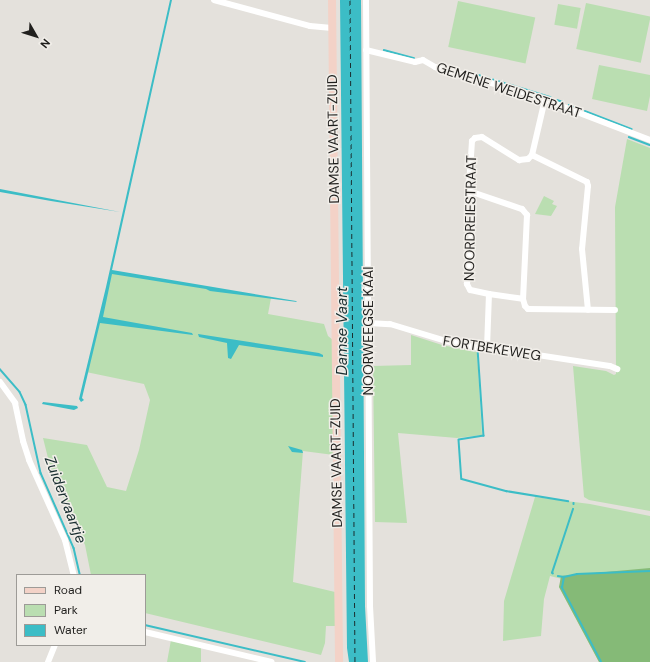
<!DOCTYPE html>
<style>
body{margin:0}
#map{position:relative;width:650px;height:662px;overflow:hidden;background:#e4e1dc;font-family:"DM Sans",sans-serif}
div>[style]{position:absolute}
.green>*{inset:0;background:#badeb1;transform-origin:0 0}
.forest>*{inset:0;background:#85ba77}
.water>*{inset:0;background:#3cbdc6}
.stream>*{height:1.5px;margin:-0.75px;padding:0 0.75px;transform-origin:0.75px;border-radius:0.75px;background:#3cbdc6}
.ferry>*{height:1px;margin-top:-0.5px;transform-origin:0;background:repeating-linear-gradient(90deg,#192e30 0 5px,transparent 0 9px)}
.street>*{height:6px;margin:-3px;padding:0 3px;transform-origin:3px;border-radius:3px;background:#fff}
.secondary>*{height:8px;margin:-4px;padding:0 4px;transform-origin:4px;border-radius:4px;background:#f3d2c7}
span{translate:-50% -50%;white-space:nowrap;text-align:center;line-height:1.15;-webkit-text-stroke:3px #f1eee9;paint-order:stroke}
.street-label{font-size:14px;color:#201f1d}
.water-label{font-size:15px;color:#192e30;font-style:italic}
.legend{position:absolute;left:16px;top:574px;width:130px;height:72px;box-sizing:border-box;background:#f1eee9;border:1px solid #9d9b97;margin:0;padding:5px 7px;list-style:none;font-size:12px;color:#201f1d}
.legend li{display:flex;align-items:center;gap:8px;height:20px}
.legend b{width:20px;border:1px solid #9d9b97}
.north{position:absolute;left:16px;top:16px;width:40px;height:40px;-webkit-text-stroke:3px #f1eee9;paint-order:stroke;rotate:129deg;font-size:11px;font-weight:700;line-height:16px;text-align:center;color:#201f1d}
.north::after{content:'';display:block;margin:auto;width:14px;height:18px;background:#201f1d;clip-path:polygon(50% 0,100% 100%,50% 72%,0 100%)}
</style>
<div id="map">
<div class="green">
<div style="left:458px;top:1px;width:79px;height:47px;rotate:12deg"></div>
<div style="left:586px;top:3px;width:66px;height:47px;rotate:12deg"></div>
<div style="left:558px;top:4px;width:23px;height:21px;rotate:10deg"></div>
<div style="clip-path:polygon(599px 65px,650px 75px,650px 96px,647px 111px,592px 99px)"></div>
<div style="clip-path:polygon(627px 139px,650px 148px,650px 511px,589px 500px,584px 497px,573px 366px,606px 371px,614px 375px,616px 374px,615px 207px)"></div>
<div style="clip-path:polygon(544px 196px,554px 201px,552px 204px,557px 206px,551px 216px,535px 214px)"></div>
<div style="clip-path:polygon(111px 272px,271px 298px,268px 314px,324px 324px,328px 336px,333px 340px,334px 455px,303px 451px,293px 582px,335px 592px,336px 626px,326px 626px,325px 643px,321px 655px,145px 613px,145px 575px,91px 575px,85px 545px,51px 470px,43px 438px,87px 445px,107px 487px,126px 491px,139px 450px,150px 400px,144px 384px,86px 372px)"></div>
<div style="clip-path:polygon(411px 335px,442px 345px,477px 352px,482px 435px,457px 438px,398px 433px,407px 523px,375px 522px,373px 366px,411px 365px)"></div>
<div style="clip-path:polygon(535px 497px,590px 504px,650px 516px,650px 662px,599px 662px,559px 587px,562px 579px,550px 576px,544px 599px,541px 636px,503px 641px,504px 601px)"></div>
<div style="clip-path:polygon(171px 640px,201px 647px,201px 662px,167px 662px)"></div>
</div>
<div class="forest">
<div style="clip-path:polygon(650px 568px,650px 662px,599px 662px,559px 587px,561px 576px)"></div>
</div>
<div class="water">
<div style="clip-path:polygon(170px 0,172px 0,112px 270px,296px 301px,297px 302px,210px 291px,206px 289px,112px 274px,103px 317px,192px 333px,193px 335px,100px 323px,82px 398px,84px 400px,81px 402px,79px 399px,106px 287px)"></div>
<div style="clip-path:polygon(340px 0,361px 0,365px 606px,368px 662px,349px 662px,347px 648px)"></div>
<div style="clip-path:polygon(0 189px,120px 212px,51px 201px,0 192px)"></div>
<div style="clip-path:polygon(198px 334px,319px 353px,323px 355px,323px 357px,239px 345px,231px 359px,228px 358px,227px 343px,199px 337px)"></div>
<div style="clip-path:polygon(43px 402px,77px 406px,78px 408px,74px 410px,42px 404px)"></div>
<div style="clip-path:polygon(288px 446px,302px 450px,303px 453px,292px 452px)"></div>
</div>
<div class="stream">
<div style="left:384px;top:50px;width:31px;rotate:15deg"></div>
<div style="left:472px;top:73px;width:82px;rotate:17.1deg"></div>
<div style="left:557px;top:100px;width:6px;rotate:18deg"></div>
<div style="left:569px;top:105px;width:13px;rotate:23deg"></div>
<div style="left:585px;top:111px;width:50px;rotate:21deg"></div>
<div style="left:629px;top:137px;width:22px;rotate:21deg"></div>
<div style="left:478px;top:349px;width:87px;rotate:86.1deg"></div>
<div style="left:484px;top:436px;width:25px;rotate:171deg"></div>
<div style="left:459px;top:440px;width:39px;rotate:86deg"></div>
<div style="left:462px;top:479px;width:46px;rotate:15.3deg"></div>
<div style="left:506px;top:491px;width:63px;rotate:9.2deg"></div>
<div style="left:0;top:369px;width:30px;rotate:49deg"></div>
<div style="left:20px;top:392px;width:14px;rotate:65deg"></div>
<div style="left:26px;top:405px;width:70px;rotate:77.6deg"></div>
<div style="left:41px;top:473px;width:82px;rotate:66.3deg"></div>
<div style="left:74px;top:548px;width:28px;rotate:77deg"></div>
<div style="left:574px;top:503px;width:1px;rotate:90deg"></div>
<div style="left:553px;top:574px;width:1px;rotate:-135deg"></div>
<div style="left:552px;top:573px;width:67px;rotate:-71.8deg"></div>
<div style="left:558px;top:576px;width:6px;rotate:9deg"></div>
<div style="left:145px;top:625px;width:164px;rotate:13deg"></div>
<div style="left:601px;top:662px;width:84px;rotate:-117.8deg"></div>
<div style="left:562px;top:588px;width:11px;rotate:-80deg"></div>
<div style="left:564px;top:577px;width:13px;rotate:-13deg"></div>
<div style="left:577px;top:574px;width:73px;rotate:-2.4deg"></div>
</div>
<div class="ferry">
<div style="left:350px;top:0;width:662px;rotate:89.57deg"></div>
</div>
<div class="street">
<div style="left:214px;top:0;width:99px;rotate:15.2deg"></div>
<div style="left:310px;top:26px;width:22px;rotate:5deg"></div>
<div style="left:366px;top:0;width:606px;rotate:89.62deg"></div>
<div style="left:370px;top:606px;width:56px;rotate:86.9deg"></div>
<div style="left:366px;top:50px;width:50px;rotate:13.8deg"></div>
<div style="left:415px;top:62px;width:8px;rotate:-14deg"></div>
<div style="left:423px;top:60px;width:14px;rotate:30deg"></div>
<div style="left:435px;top:67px;width:99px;rotate:15.9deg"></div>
<div style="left:530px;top:94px;width:129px;rotate:21deg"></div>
<div style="left:532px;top:155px;width:61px;rotate:26.1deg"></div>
<div style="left:587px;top:182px;width:4px;rotate:76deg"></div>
<div style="left:588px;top:186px;width:63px;rotate:95.4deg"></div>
<div style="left:582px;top:249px;width:61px;rotate:84.4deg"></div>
<div style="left:532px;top:155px;width:57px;rotate:-76.9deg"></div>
<div style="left:469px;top:191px;width:56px;rotate:18.8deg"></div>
<div style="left:522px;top:209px;width:8px;rotate:50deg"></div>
<div style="left:527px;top:215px;width:84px;rotate:92.7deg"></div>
<div style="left:489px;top:294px;width:34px;rotate:8deg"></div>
<div style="left:523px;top:299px;width:7px;rotate:74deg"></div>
<div style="left:525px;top:306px;width:4px;rotate:45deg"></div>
<div style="left:528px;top:309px;width:87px;rotate:0.7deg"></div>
<div style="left:368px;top:323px;width:22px;rotate:3deg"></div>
<div style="left:390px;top:324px;width:59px;rotate:16.9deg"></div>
<div style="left:446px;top:341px;width:33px;rotate:12deg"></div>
<div style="left:478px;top:348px;width:14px"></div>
<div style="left:492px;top:348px;width:119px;rotate:8.7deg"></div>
<div style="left:610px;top:366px;width:8px;rotate:23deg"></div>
<div style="left:487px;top:348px;width:54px;rotate:-87.9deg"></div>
<div style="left:489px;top:294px;width:19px;rotate:-168deg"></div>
<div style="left:470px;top:290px;width:7px;rotate:-117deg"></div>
<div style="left:467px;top:284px;width:54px;rotate:-84.7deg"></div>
<div style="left:472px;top:230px;width:44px;rotate:-93.9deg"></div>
<div style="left:469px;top:186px;width:45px;rotate:-86.2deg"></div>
<div style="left:472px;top:141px;width:4px;rotate:-45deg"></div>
<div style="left:475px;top:138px;width:7px;rotate:-8deg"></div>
<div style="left:482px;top:137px;width:44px;rotate:31.9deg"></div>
<div style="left:519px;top:160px;width:9px;rotate:-6deg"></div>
<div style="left:528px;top:159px;width:6px;rotate:-45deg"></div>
<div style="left:0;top:382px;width:26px;rotate:54deg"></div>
<div style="left:15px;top:403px;width:39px;rotate:78deg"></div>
<div style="left:23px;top:441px;width:20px;rotate:72deg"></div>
<div style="left:29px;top:460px;width:88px;rotate:65.8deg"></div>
<div style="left:65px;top:540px;width:36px;rotate:76deg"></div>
<div style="left:145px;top:632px;width:130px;rotate:13.3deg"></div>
<div style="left:48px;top:662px;width:18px;rotate:-68deg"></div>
</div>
<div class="secondary">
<div style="left:332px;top:0;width:662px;rotate:89.39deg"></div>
</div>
<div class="street-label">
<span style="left:509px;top:90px;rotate:18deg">GEMENE WEIDESTRAAT</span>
<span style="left:333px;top:139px;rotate:-91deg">DAMSE VAART-ZUID</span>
<span style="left:470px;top:218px;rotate:-89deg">NOORDREIESTRAAT</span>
<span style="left:368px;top:331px;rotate:-90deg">NOORWEEGSE KAAI</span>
<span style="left:492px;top:348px;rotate:9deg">FORTBEKEWEG</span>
<span style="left:336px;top:463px;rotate:-91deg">DAMSE VAART-ZUID</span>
</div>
<div class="water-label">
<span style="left:343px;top:331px;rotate:-90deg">Damse Vaart</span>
<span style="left:65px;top:500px;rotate:69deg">Zuidervaartje</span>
</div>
<ul class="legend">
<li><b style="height:5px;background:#f3d2c7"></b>Road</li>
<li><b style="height:11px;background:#badeb1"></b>Park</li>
<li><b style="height:11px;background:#3cbdc6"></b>Water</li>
</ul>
<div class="north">N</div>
</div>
